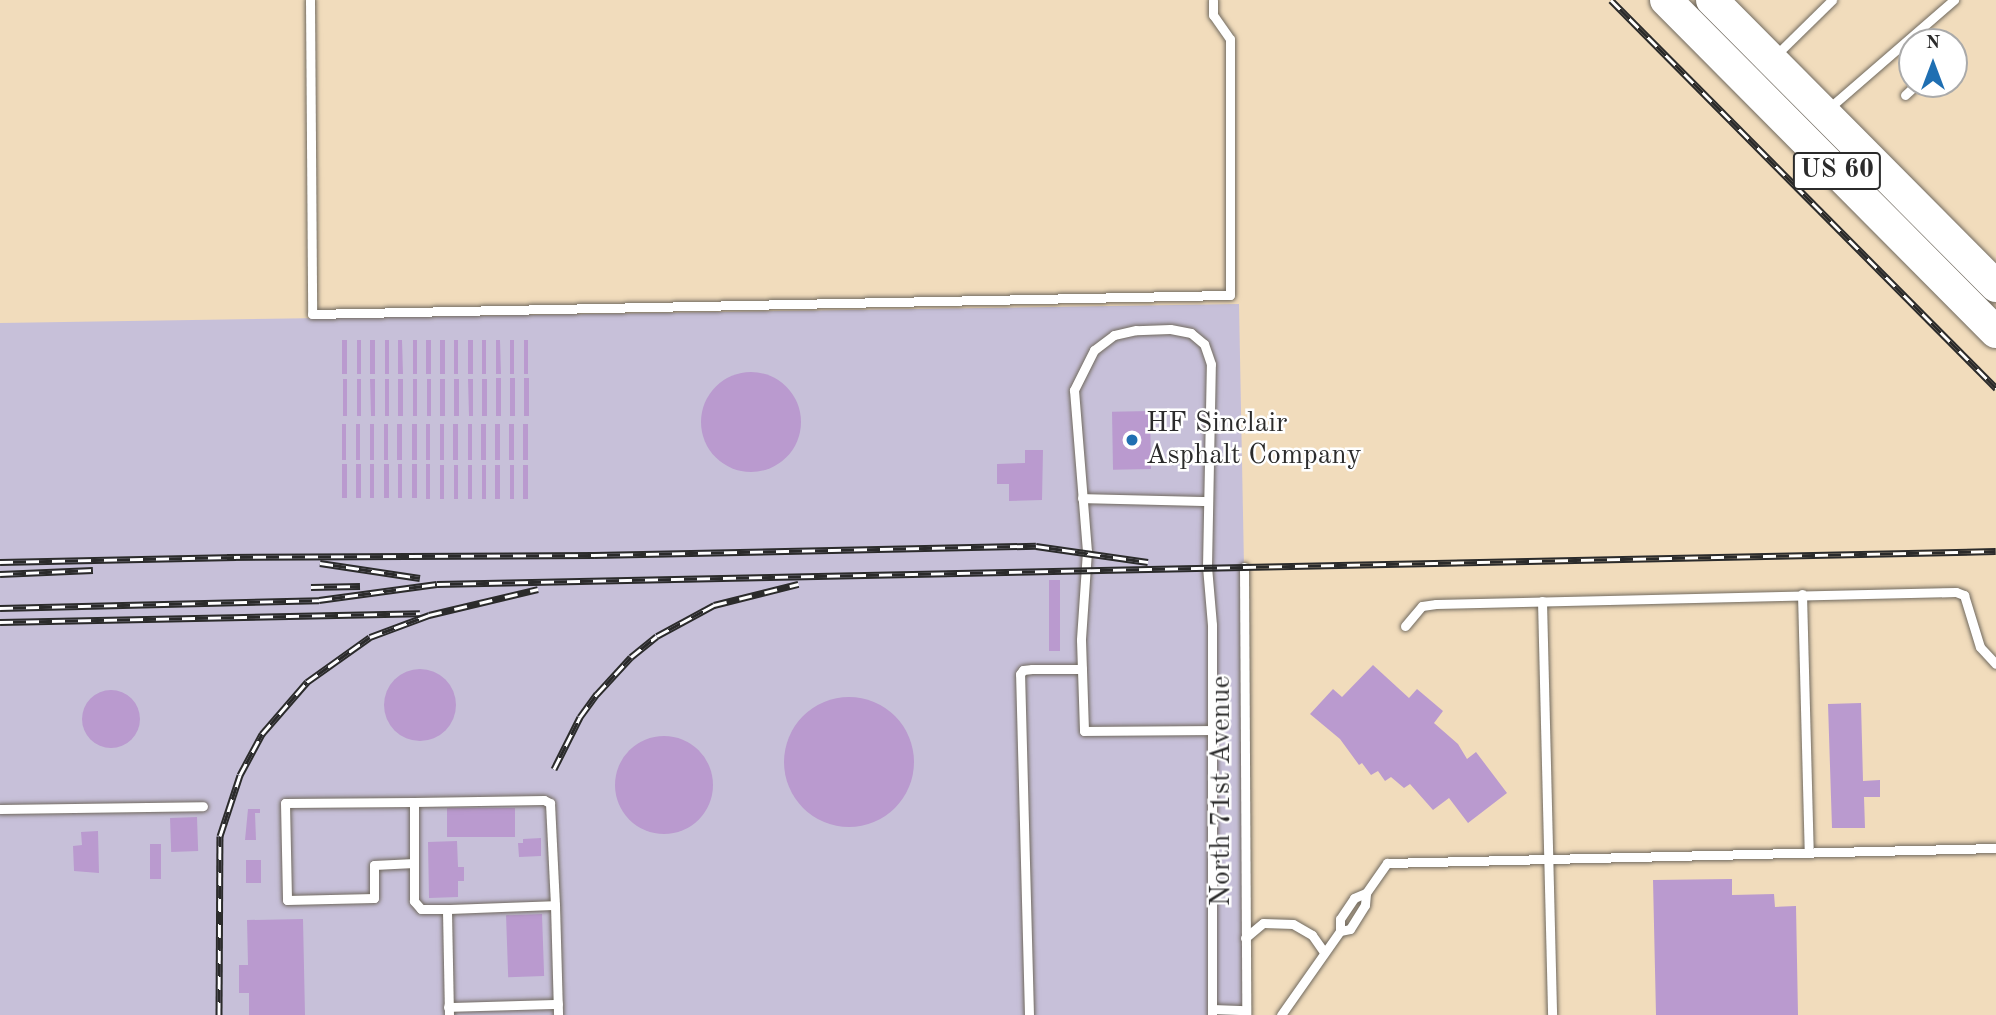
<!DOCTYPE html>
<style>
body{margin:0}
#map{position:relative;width:1996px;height:1015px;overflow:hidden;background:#f1dcbc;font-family:"Old Standard TT",serif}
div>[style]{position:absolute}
.industrial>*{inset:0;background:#c7c0d9}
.building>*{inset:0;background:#ba9acf;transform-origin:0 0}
.round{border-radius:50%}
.roads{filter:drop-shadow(0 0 2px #70695e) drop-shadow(0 0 2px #70695e)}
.lane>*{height:9px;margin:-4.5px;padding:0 4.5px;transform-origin:4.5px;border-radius:4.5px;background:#fff}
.highway>*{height:32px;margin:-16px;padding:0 16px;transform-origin:16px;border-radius:16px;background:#fff}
.rail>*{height:7px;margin-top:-3.5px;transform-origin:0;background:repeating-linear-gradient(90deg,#fff 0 13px,#2b2b2b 0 26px);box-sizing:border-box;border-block:2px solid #2b2b2b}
.dots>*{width:19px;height:19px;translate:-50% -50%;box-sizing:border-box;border:4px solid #fff;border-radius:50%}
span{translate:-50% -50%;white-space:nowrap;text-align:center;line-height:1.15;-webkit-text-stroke:5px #fff;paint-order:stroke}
.shield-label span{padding:2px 5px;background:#fff;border:2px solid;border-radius:5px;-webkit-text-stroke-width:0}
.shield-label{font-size:26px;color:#2b2b2b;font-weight:700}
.poi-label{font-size:28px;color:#2b2b2b}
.left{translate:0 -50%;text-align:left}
.street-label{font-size:28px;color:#2b2b2b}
.north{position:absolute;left:1898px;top:28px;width:70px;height:70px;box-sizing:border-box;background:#fff;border:2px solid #aaa;border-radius:50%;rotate:0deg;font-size:19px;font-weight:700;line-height:28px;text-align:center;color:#2b2b2b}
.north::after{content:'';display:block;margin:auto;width:24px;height:32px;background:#1f6fb2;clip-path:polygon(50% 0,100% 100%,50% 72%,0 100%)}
</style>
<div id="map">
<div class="industrial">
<div style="clip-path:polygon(1239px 304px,1244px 567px,1246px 1015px,0 1015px,0 323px)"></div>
</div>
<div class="building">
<div style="left:342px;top:340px;width:5px;height:34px"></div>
<div style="left:357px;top:340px;width:4px;height:34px"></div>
<div style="left:370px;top:340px;width:5px;height:34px"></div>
<div style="left:385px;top:340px;width:4px;height:34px"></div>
<div style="clip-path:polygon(398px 340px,402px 340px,403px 374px,398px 374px)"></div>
<div style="left:413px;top:340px;width:4px;height:34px"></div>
<div style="left:426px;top:340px;width:5px;height:34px"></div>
<div style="left:440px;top:340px;width:5px;height:34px"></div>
<div style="left:454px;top:340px;width:4px;height:34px"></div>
<div style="left:468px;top:340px;width:5px;height:34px"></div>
<div style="left:482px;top:340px;width:4px;height:34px"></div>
<div style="clip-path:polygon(496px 340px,500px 340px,501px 374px,496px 374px)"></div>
<div style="left:510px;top:340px;width:4px;height:34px"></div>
<div style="left:524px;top:340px;width:4px;height:34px"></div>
<div class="round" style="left:701px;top:372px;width:100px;height:100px"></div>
<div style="left:501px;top:378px;width:38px;height:5px;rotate:90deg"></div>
<div style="left:510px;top:378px;width:5px;height:38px"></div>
<div style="left:524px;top:378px;width:5px;height:38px"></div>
<div style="left:343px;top:379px;width:4px;height:37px"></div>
<div style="left:357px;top:379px;width:4px;height:37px"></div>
<div style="clip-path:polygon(370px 379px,375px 379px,375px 416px,371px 416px)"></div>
<div style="left:385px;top:379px;width:4px;height:37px"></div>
<div style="left:398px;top:379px;width:5px;height:37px"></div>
<div style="left:413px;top:379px;width:4px;height:37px"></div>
<div style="left:427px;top:379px;width:4px;height:37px"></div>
<div style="left:440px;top:379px;width:5px;height:37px"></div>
<div style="left:454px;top:379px;width:5px;height:37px"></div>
<div style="clip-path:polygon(468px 379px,473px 379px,473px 416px,469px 416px)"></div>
<div style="left:482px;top:379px;width:5px;height:37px"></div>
<div style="left:1150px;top:411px;width:58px;height:38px;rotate:89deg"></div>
<div style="left:342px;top:424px;width:4px;height:36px"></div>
<div style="left:356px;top:424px;width:4px;height:36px"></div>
<div style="left:370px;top:424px;width:4px;height:36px"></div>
<div style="left:384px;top:424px;width:4px;height:36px"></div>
<div style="left:397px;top:424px;width:5px;height:36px"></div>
<div style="left:412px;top:424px;width:5px;height:36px"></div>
<div style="left:426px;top:424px;width:4px;height:36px"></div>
<div style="left:440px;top:424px;width:4px;height:36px"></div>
<div style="left:453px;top:424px;width:5px;height:36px"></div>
<div style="left:468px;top:424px;width:4px;height:36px"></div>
<div style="left:481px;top:424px;width:5px;height:36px"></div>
<div style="left:495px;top:424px;width:5px;height:36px"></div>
<div style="left:509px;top:424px;width:5px;height:36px"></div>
<div style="left:523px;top:424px;width:5px;height:36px"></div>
<div style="clip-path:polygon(1025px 450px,1043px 450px,1042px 500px,1009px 501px,1009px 484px,997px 484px,997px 464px,1025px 463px)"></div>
<div style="left:342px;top:464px;width:5px;height:34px"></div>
<div style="left:356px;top:464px;width:5px;height:34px"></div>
<div style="left:370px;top:464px;width:4px;height:34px"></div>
<div style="left:384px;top:464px;width:5px;height:34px"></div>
<div style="left:398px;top:464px;width:4px;height:34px"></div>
<div style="left:412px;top:464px;width:5px;height:34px"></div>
<div style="left:426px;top:464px;width:4px;height:35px"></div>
<div style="left:440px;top:465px;width:4px;height:34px"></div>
<div style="left:454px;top:465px;width:4px;height:34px"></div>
<div style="left:468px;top:465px;width:4px;height:34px"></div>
<div style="left:482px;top:465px;width:4px;height:34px"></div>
<div style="left:495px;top:465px;width:5px;height:34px"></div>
<div style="left:510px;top:465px;width:4px;height:34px"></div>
<div style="left:523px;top:465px;width:5px;height:34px"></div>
<div style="left:1049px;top:580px;width:11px;height:71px"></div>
<div style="clip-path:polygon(1373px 665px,1409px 698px,1417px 689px,1443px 711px,1434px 723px,1458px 744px,1467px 759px,1476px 752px,1507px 793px,1468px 823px,1449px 798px,1433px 810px,1410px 784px,1404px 788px,1391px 777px,1385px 781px,1378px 771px,1371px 775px,1362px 763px,1359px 765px,1340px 739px,1310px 714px,1333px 689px,1342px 697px)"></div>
<div class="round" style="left:384px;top:669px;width:72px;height:72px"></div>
<div class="round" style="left:82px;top:690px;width:58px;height:58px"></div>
<div class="round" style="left:784px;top:697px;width:130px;height:130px"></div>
<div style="clip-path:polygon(1861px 703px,1863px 781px,1880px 780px,1880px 797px,1864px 797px,1865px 828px,1832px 828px,1828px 704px)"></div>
<div class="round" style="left:615px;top:736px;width:98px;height:98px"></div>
<div style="left:515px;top:808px;width:29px;height:68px;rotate:90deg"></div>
<div style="clip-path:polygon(248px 809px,260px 809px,260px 813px,255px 813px,256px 840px,245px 840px)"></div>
<div style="left:197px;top:817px;width:34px;height:27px;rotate:88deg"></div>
<div style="clip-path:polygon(98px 831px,99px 873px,74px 871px,73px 846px,82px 845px,81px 832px)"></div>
<div style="clip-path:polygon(541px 838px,541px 856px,519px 857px,518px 843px,523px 843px,523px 839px)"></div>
<div style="clip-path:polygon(457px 841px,458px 867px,464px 867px,464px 881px,458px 881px,458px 897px,429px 898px,428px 842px)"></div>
<div style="left:150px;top:844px;width:11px;height:35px"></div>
<div style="left:246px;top:860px;width:15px;height:23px"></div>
<div style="clip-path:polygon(1732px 879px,1732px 895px,1774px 894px,1775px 907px,1796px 906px,1798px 1015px,1656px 1015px,1653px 880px)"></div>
<div style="left:542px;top:914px;width:62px;height:36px;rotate:88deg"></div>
<div style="clip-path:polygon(303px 919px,305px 1015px,249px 1015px,249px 993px,239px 993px,239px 965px,248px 965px,247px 920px)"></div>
</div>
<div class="roads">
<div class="lane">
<div style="left:310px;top:0;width:314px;rotate:89.6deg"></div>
<div style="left:312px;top:314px;width:918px;rotate:-1.19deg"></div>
<div style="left:1230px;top:295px;width:256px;rotate:-90deg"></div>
<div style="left:1230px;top:39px;width:29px;rotate:-125deg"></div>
<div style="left:1213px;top:15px;width:15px;rotate:-90deg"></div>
<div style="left:1775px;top:56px;width:80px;rotate:-44.5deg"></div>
<div style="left:1905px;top:95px;width:16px;rotate:-43deg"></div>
<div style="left:1828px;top:109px;width:167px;rotate:-40.9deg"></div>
<div style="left:1082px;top:498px;width:126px;rotate:1.4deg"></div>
<div style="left:1244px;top:567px;width:448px;rotate:89.7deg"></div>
<div style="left:1802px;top:594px;width:259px;rotate:88.5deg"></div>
<div style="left:1542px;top:601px;width:414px;rotate:88.6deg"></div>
<div style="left:1405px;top:626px;width:26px;rotate:-50deg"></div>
<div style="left:1422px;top:606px;width:14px;rotate:-8deg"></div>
<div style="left:1436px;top:604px;width:520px;rotate:-1.32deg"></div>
<div style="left:1956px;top:592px;width:9px;rotate:21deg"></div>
<div style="left:1964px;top:595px;width:54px;rotate:72.9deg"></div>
<div style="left:1980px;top:647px;width:23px;rotate:47deg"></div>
<div style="left:414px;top:802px;width:129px;rotate:179.6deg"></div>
<div style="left:285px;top:803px;width:97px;rotate:88.8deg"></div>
<div style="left:287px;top:900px;width:87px;rotate:-1.3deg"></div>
<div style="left:374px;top:898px;width:33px;rotate:-90deg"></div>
<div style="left:374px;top:865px;width:40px;rotate:-2.9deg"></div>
<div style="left:0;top:809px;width:203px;rotate:-0.8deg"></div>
<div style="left:447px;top:909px;width:26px;rotate:180deg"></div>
<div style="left:421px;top:909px;width:11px;rotate:-131deg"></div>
<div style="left:414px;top:901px;width:99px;rotate:-90deg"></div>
<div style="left:414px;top:802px;width:130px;rotate:-0.9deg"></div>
<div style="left:544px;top:800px;width:7px;rotate:27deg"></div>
<div style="left:550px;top:803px;width:102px;rotate:87.2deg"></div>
<div style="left:1340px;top:931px;width:10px;rotate:-11deg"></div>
<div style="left:1350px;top:929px;width:28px;rotate:-58deg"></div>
<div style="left:1365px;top:905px;width:12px;rotate:-85deg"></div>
<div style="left:1366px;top:893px;width:37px;rotate:-55deg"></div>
<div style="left:1387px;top:863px;width:609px;rotate:-1.41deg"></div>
<div style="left:1245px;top:938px;width:23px;rotate:-40deg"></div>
<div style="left:1263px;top:923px;width:30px;rotate:2deg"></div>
<div style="left:1293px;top:924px;width:22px;rotate:30deg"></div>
<div style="left:1312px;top:935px;width:21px;rotate:55deg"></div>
<div style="left:448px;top:1007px;width:110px;rotate:-1.6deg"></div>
<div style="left:1212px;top:1009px;width:34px;rotate:2deg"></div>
<div style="left:449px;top:1015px;width:106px;rotate:-91.1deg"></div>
<div style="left:447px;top:909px;width:108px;rotate:-2.1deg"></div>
<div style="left:555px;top:905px;width:110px;rotate:88.4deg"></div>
<div style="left:1029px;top:1015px;width:341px;rotate:-91.5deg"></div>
<div style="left:1020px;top:674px;width:5px;rotate:-53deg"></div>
<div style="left:1023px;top:670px;width:9px;rotate:-6deg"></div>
<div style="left:1032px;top:669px;width:50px"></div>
<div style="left:1212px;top:1015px;width:390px;rotate:-90deg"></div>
<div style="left:1212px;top:625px;width:58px;rotate:-94.9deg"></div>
<div style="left:1207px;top:567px;width:203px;rotate:-88.9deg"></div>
<div style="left:1211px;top:364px;width:21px;rotate:-109deg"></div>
<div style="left:1204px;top:344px;width:17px;rotate:-140deg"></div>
<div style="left:1191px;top:333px;width:21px;rotate:-169deg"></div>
<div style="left:1170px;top:329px;width:34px;rotate:178deg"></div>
<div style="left:1136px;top:330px;width:23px;rotate:167deg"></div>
<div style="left:1114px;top:335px;width:25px;rotate:143deg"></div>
<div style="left:1094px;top:350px;width:45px;rotate:116.6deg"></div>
<div style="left:1074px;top:390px;width:162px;rotate:85.4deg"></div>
<div style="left:1087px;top:551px;width:89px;rotate:93.9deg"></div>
<div style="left:1081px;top:640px;width:91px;rotate:88.1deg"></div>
<div style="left:1084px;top:731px;width:128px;rotate:-0.4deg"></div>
<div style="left:1281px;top:1015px;width:103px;rotate:-54.9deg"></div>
<div style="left:1340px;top:931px;width:12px;rotate:-90deg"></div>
<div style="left:1340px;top:919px;width:25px;rotate:-56deg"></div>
<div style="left:1354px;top:898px;width:13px;rotate:-23deg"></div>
</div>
<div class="highway">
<div style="left:1666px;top:0;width:468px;rotate:45.2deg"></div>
<div style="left:1712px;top:0;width:403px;rotate:45.2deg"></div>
</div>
</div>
<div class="rail">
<div style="left:1611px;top:0;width:547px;rotate:45.22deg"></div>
<div style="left:227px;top:557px;width:367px;rotate:-0.3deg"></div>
<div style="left:594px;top:555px;width:442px;rotate:-1.2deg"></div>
<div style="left:1036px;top:546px;width:113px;rotate:8.1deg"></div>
<div style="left:0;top:562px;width:236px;rotate:-1.2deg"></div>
<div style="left:320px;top:563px;width:101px;rotate:8.5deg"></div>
<div style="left:0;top:574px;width:93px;rotate:-2.5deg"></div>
<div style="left:311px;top:587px;width:49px;rotate:-1.2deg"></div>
<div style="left:0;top:608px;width:319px;rotate:-1.4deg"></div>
<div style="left:319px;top:600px;width:119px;rotate:-7.7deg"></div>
<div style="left:437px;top:584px;width:1559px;rotate:-1.21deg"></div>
<div style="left:0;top:622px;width:420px;rotate:-1.2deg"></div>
<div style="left:554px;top:769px;width:58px;rotate:-63.4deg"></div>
<div style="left:580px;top:717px;width:29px;rotate:-54deg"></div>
<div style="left:597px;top:694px;width:50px;rotate:-47.4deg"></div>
<div style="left:631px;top:657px;width:33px;rotate:-39deg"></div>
<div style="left:657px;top:636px;width:65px;rotate:-28.5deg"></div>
<div style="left:714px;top:605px;width:87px;rotate:-14deg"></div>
<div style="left:219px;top:1015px;width:179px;rotate:-89.7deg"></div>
<div style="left:220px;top:836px;width:64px;rotate:-71.8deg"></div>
<div style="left:240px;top:775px;width:47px;rotate:-61.8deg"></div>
<div style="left:262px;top:734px;width:69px;rotate:-49.1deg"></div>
<div style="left:307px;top:682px;width:77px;rotate:-35.5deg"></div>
<div style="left:370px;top:637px;width:63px;rotate:-20.4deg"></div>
<div style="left:429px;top:615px;width:112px;rotate:-13.4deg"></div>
</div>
<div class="dots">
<div style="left:1132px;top:440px;background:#1f6fb2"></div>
</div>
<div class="shield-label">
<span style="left:1837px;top:171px">US 60</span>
</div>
<div class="poi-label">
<span class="left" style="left:1146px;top:440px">HF Sinclair<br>Asphalt Company</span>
</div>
<div class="street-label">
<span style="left:1222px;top:791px;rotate:-90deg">North 71st Avenue</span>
</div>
<div class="north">N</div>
</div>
